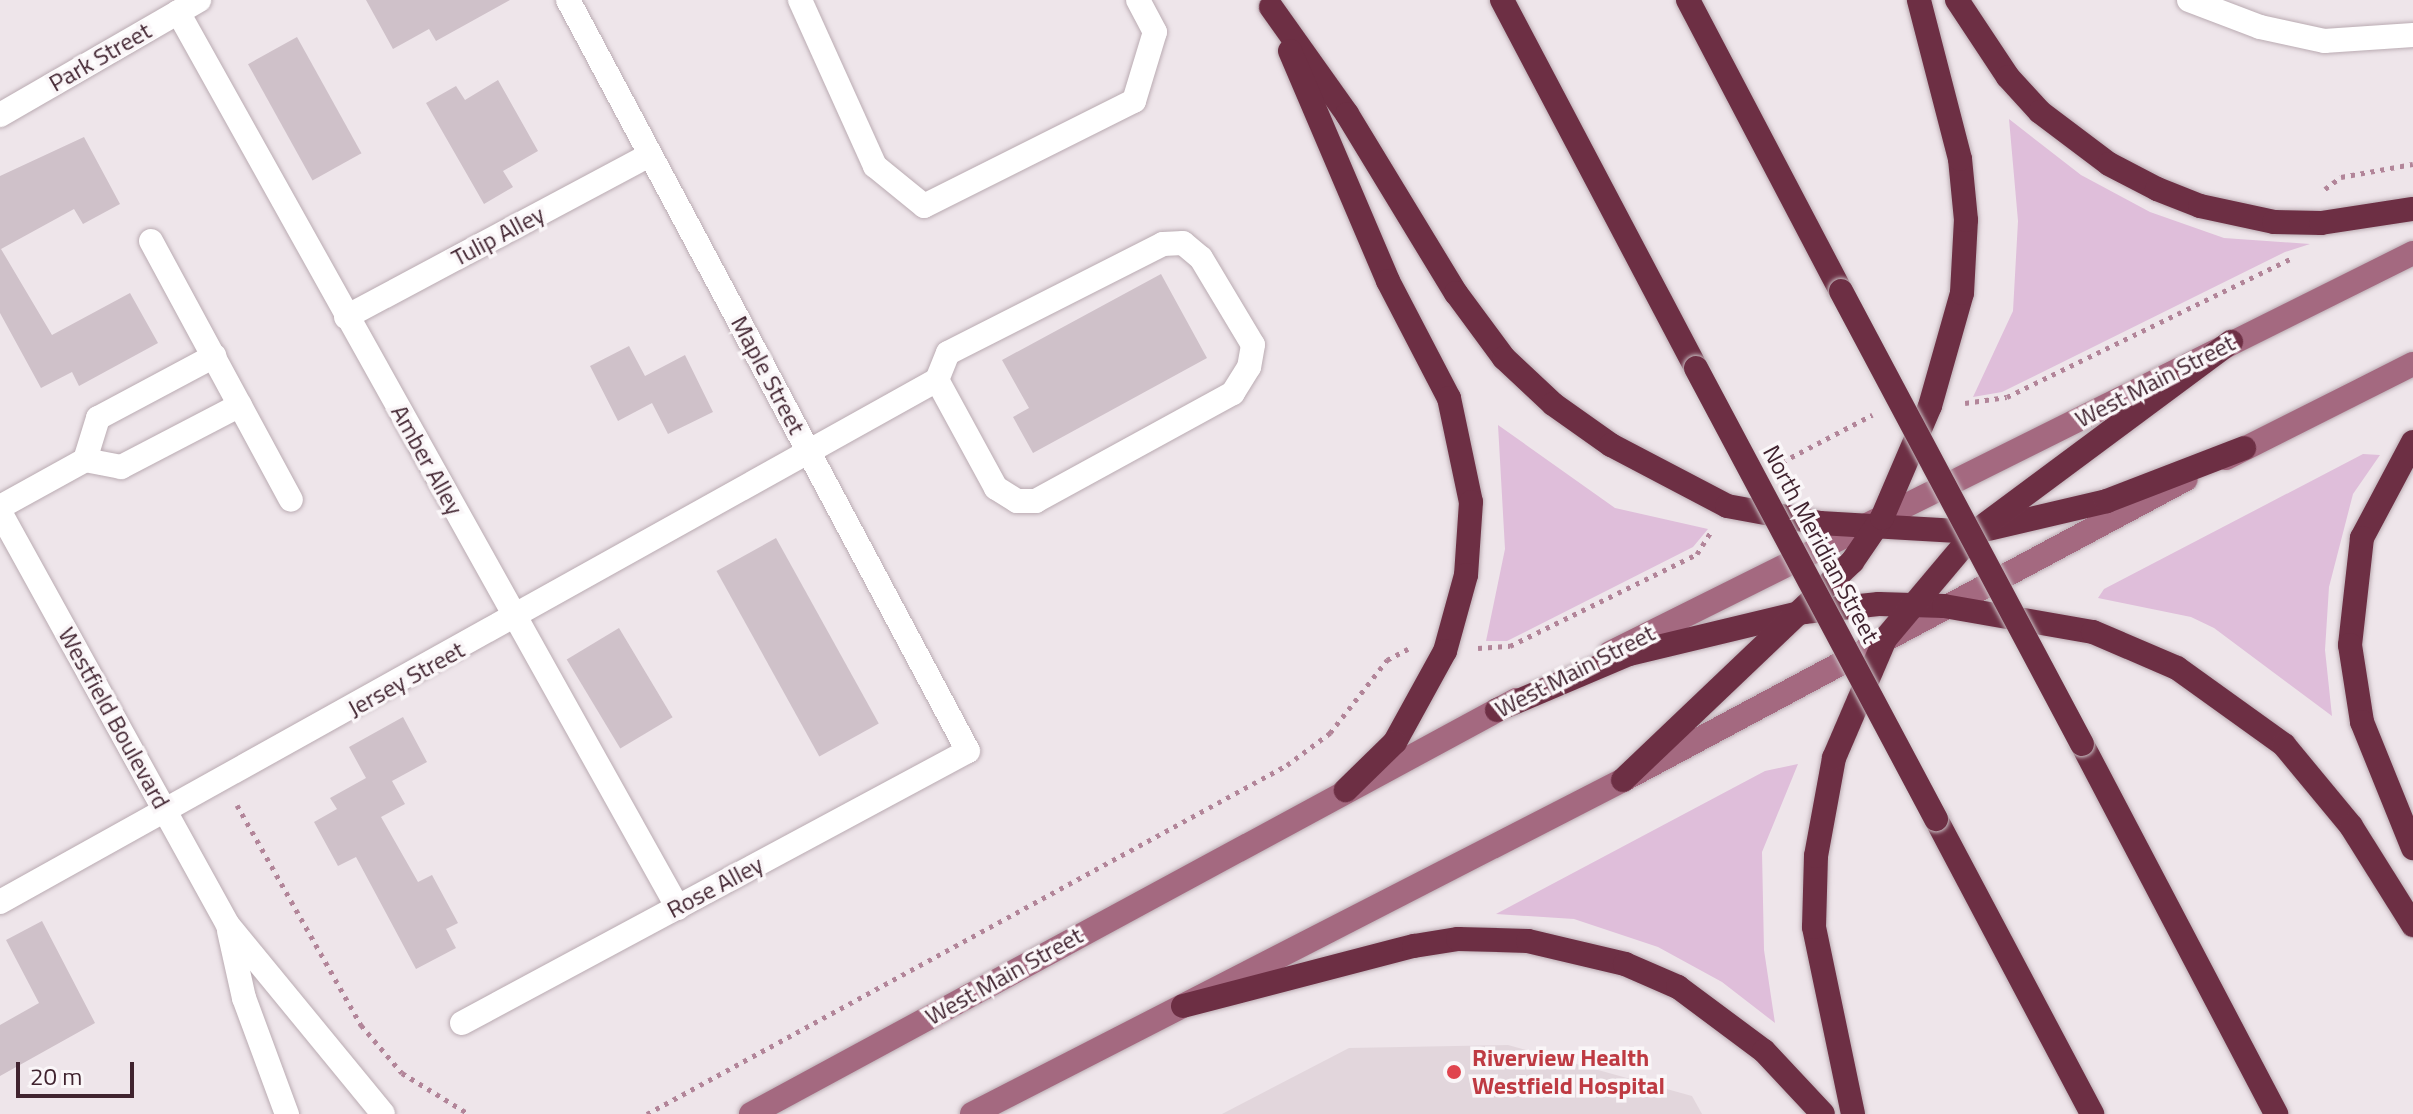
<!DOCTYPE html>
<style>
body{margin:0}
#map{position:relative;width:2413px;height:1114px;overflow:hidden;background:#eee5ea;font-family:"Titillium Web",sans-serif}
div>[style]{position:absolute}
.built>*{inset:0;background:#e2d6dc}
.green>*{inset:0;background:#dfbeda}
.building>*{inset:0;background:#cfc1c9;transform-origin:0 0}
.path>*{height:5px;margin-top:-2.5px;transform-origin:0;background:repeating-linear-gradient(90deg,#b28599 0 4px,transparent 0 10px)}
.roads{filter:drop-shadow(0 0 2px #baabb2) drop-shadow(0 0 2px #baabb2)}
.minor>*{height:24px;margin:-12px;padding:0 12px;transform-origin:12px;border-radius:12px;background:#fff}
.major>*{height:24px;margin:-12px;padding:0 12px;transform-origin:12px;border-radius:12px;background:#a46980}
.highway>*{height:24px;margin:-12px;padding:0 12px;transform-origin:12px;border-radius:12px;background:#6d2f44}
.bridges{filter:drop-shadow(0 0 2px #cac1c5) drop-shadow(0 0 2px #cac1c5)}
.highway-bridge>*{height:24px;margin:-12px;padding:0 12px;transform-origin:12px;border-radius:12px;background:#6d2f44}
.dots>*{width:22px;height:22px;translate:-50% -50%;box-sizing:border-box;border:4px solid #faf6f8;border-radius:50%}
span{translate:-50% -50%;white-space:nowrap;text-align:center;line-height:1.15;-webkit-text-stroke:7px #faf6f8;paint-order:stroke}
.street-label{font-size:24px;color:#40232f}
.health-label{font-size:24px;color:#be3a42;font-weight:700}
.left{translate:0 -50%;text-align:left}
.scale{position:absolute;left:16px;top:1062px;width:118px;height:36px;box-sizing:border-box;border:4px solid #40232f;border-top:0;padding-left:10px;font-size:24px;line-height:28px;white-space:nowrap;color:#40232f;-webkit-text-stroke:6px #faf6f8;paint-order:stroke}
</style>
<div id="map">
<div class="built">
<div style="clip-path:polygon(1508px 1045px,1692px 1096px,1702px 1114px,1222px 1114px,1349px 1048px)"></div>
</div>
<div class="green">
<div style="clip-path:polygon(2009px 119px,2081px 175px,2150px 212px,2224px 238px,2310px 244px,2285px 252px,2002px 392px,1973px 397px,2013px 311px,2018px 221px)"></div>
<div style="clip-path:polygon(1498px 425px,1615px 508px,1708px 529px,1693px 547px,1507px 641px,1486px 641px,1505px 549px)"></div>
<div style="clip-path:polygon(2363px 454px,2380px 455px,2353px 494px,2329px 587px,2325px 650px,2332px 716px,2214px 628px,2191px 617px,2098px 598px,2104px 589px)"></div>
<div style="clip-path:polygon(1798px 764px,1762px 852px,1764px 950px,1775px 1023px,1722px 982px,1658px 947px,1574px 919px,1496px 914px,1765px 771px)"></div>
</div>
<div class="building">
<div style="clip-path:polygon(366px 0,510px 0,436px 41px,429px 29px,393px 49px)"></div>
<div style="left:297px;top:37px;width:133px;height:56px;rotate:61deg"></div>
<div style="clip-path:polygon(498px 80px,538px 151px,503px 171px,513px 187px,484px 204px,426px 103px,456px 86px,465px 100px)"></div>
<div style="clip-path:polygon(84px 137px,120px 204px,83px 224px,74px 209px,1px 249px,52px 335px,130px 293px,158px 343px,79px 386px,72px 372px,41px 388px,0 313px,0 176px)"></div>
<div style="clip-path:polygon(1161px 274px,1207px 358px,1033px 453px,1013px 417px,1029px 408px,1002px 360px)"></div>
<div style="clip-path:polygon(629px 346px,645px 376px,685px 355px,713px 412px,668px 434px,652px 403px,618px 421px,590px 366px)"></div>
<div style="left:776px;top:538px;width:212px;height:68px;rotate:61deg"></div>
<div style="left:619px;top:628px;width:104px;height:61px;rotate:59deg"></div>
<div style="clip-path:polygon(403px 717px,427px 762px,392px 781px,405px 804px,381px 817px,418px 882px,432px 875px,458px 923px,446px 929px,456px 948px,416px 969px,356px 857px,338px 866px,314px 822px,337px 809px,330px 798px,366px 778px,349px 747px)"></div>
<div style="clip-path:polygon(42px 921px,95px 1023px,0 1076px,0 1025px,39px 1003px,6px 940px)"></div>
</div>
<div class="path">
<div style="left:2325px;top:189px;width:20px;rotate:-37deg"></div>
<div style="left:2341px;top:177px;width:73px;rotate:-10.2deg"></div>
<div style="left:1965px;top:403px;width:42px;rotate:-8.1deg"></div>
<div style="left:2007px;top:397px;width:319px;rotate:-26deg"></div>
<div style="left:1782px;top:462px;width:102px;rotate:-27.6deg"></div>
<div style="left:1478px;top:648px;width:32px;rotate:-4deg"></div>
<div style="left:1510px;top:646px;width:208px;rotate:-26.2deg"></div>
<div style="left:1697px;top:554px;width:26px;rotate:-58deg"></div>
<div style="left:237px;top:805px;width:253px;rotate:60.6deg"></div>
<div style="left:361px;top:1025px;width:63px;rotate:49.5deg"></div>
<div style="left:402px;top:1073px;width:79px;rotate:31.5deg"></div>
<div style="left:647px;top:1114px;width:729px;rotate:-28.6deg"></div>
<div style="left:1287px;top:765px;width:54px;rotate:-36.7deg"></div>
<div style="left:1330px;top:733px;width:93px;rotate:-52deg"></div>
<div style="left:1387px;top:660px;width:24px;rotate:-28deg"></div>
</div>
<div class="roads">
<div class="minor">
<div style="left:800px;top:0;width:182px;rotate:65.7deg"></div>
<div style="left:875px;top:166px;width:63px;rotate:39.2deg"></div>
<div style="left:924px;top:206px;width:235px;rotate:-26.6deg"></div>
<div style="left:1134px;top:101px;width:72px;rotate:-73.1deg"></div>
<div style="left:1155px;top:32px;width:36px;rotate:-118deg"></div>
<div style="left:2189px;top:0;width:76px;rotate:20.8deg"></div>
<div style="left:2260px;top:27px;width:66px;rotate:12.3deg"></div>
<div style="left:2324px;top:41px;width:89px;rotate:-3.9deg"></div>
<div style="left:178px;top:12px;width:1026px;rotate:60.84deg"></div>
<div style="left:0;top:115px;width:230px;rotate:-30deg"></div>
<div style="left:151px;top:241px;width:294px;rotate:61.6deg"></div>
<div style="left:346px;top:317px;width:344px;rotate:-28.1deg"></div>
<div style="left:85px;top:460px;width:44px;rotate:-72.8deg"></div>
<div style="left:98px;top:418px;width:132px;rotate:-28.1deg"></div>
<div style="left:0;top:507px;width:97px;rotate:-28.9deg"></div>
<div style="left:85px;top:460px;width:37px;rotate:11deg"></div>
<div style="left:121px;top:467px;width:134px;rotate:-27.5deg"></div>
<div style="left:0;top:512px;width:472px;rotate:61.1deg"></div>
<div style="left:228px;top:925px;width:244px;rotate:50.6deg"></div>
<div style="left:0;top:902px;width:1073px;rotate:-29.12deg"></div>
<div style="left:937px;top:380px;width:29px;rotate:-68deg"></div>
<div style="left:948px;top:353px;width:241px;rotate:-26.9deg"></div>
<div style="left:1163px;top:244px;width:20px;rotate:-3deg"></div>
<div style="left:1183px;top:243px;width:23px;rotate:40deg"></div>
<div style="left:1201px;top:258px;width:101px;rotate:59.1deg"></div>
<div style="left:1253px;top:345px;width:22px;rotate:100deg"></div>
<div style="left:1249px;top:367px;width:31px;rotate:122deg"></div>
<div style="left:1233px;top:393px;width:225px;rotate:151.3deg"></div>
<div style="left:1036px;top:501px;width:19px;rotate:180deg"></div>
<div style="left:1017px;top:501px;width:25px;rotate:-148deg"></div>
<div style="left:996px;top:488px;width:123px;rotate:-118.6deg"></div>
<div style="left:229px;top:931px;width:69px;rotate:77.4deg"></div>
<div style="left:244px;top:998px;width:124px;rotate:69.7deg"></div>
<div style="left:462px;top:1023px;width:574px;rotate:-28.26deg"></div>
<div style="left:968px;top:751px;width:851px;rotate:-118.04deg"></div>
</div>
<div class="major">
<div style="left:2226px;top:458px;width:209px;rotate:-26.7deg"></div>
<div style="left:1610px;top:653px;width:897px;rotate:-26.48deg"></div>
<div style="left:751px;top:1114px;width:870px;rotate:-28.42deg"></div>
<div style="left:972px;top:1114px;width:732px;rotate:-27.16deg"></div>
<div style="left:1623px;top:780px;width:638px;rotate:-28.13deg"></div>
</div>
<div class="highway">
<div style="left:1502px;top:0;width:416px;rotate:62.2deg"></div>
<div style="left:1688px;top:0;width:329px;rotate:62.3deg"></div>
<div style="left:1957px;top:0;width:92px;rotate:56.5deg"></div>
<div style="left:2008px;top:77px;width:47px;rotate:47.6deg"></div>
<div style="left:2040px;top:112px;width:86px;rotate:37deg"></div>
<div style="left:2109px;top:164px;width:54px;rotate:27.5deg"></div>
<div style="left:2157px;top:189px;width:46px;rotate:21.6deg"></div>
<div style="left:2200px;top:206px;width:76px;rotate:12.2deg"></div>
<div style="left:2274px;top:222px;width:47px;rotate:1.2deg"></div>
<div style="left:2321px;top:223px;width:93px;rotate:-8.7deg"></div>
<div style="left:1271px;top:7px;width:131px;rotate:54.6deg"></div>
<div style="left:1347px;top:114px;width:210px;rotate:58.7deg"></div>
<div style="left:1456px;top:293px;width:81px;rotate:53.6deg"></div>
<div style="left:1504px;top:358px;width:67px;rotate:43.2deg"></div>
<div style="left:1553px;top:404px;width:71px;rotate:35.3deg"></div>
<div style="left:1611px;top:445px;width:131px;rotate:27.7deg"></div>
<div style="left:1727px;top:506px;width:95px;rotate:10.4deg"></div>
<div style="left:1820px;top:523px;width:155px;rotate:3.3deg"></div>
<div style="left:1975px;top:532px;width:136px;rotate:-13.2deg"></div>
<div style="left:2107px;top:501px;width:147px;rotate:-21.1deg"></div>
<div style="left:1290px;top:51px;width:250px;rotate:66.9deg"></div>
<div style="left:1388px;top:281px;width:132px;rotate:62.5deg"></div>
<div style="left:1449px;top:398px;width:106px;rotate:78.1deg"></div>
<div style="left:1471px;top:502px;width:73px;rotate:93.9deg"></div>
<div style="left:1466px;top:575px;width:79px;rotate:105.4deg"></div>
<div style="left:1445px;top:651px;width:104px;rotate:118.8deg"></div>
<div style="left:1395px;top:742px;width:69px;rotate:135.6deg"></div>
<div style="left:2413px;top:442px;width:109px;rotate:118deg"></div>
<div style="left:2362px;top:538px;width:108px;rotate:96.4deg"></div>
<div style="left:2350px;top:645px;width:78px;rotate:81.1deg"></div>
<div style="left:2362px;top:722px;width:136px;rotate:68deg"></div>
<div style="left:1497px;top:710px;width:143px;rotate:-23deg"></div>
<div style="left:1629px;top:654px;width:180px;rotate:-13.5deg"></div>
<div style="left:1804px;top:612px;width:75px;rotate:-6.1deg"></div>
<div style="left:1879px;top:604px;width:65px;rotate:1.8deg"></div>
<div style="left:1944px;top:606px;width:151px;rotate:9.9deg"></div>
<div style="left:2093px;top:632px;width:91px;rotate:23.2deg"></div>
<div style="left:2177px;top:668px;width:132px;rotate:35.7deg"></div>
<div style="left:2284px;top:745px;width:105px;rotate:50.4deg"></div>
<div style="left:2351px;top:826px;width:117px;rotate:57.9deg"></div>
<div style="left:2082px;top:744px;width:418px;rotate:62.3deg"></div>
<div style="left:1623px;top:780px;width:316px;rotate:-43.6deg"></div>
<div style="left:1852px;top:562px;width:53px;rotate:-55.7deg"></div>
<div style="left:1882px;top:518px;width:122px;rotate:-66.8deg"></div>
<div style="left:1930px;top:406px;width:117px;rotate:-74.2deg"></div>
<div style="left:1962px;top:293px;width:73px;rotate:-86.9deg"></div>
<div style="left:1966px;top:220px;width:61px;rotate:-95.6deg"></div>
<div style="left:1960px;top:159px;width:164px;rotate:-104.5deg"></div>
<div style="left:1936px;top:819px;width:334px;rotate:62.1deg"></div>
<div style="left:1183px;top:1006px;width:239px;rotate:-14.6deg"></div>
<div style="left:1414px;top:946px;width:45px;rotate:-9deg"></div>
<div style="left:1458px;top:939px;width:70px;rotate:1.6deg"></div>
<div style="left:1528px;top:941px;width:100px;rotate:13.3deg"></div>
<div style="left:1625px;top:964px;width:58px;rotate:23.5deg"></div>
<div style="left:1678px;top:987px;width:107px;rotate:36.7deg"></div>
<div style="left:1764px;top:1051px;width:86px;rotate:46.9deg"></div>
<div style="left:1853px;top:1114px;width:191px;rotate:-101.8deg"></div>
<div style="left:1814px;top:927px;width:71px;rotate:-88.4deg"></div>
<div style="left:1816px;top:856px;width:100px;rotate:-79.6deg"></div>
<div style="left:1834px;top:758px;width:129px;rotate:-66.8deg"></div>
<div style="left:1885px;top:639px;width:140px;rotate:-49.9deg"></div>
<div style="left:1975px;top:532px;width:319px;rotate:-36.6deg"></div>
</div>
</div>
<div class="bridges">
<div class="highway-bridge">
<div style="left:1841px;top:291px;width:513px;rotate:61.99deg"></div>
<div style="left:1696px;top:368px;width:511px;rotate:61.98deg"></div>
</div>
</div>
<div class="dots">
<div style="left:1454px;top:1072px;background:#e0444e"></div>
</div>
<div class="street-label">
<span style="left:100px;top:57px;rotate:-30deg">Park Street</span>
<span style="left:498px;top:236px;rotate:-28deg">Tulip Alley</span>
<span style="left:768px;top:375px;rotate:62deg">Maple Street</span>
<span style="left:2155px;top:381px;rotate:-27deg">West Main Street</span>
<span style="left:427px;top:460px;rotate:61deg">Amber Alley</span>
<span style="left:1821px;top:544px;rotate:62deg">North Meridian Street</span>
<span style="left:1575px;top:671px;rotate:-27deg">West Main Street</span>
<span style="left:406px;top:679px;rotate:-29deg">Jersey Street</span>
<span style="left:114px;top:718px;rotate:61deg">Westfield Boulevard</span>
<span style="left:715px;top:887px;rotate:-28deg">Rose Alley</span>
<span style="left:1004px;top:976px;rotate:-29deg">West Main Street</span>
</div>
<div class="health-label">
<span class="left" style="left:1472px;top:1072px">Riverview Health<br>Westfield Hospital</span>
</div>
<div class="scale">20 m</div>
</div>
